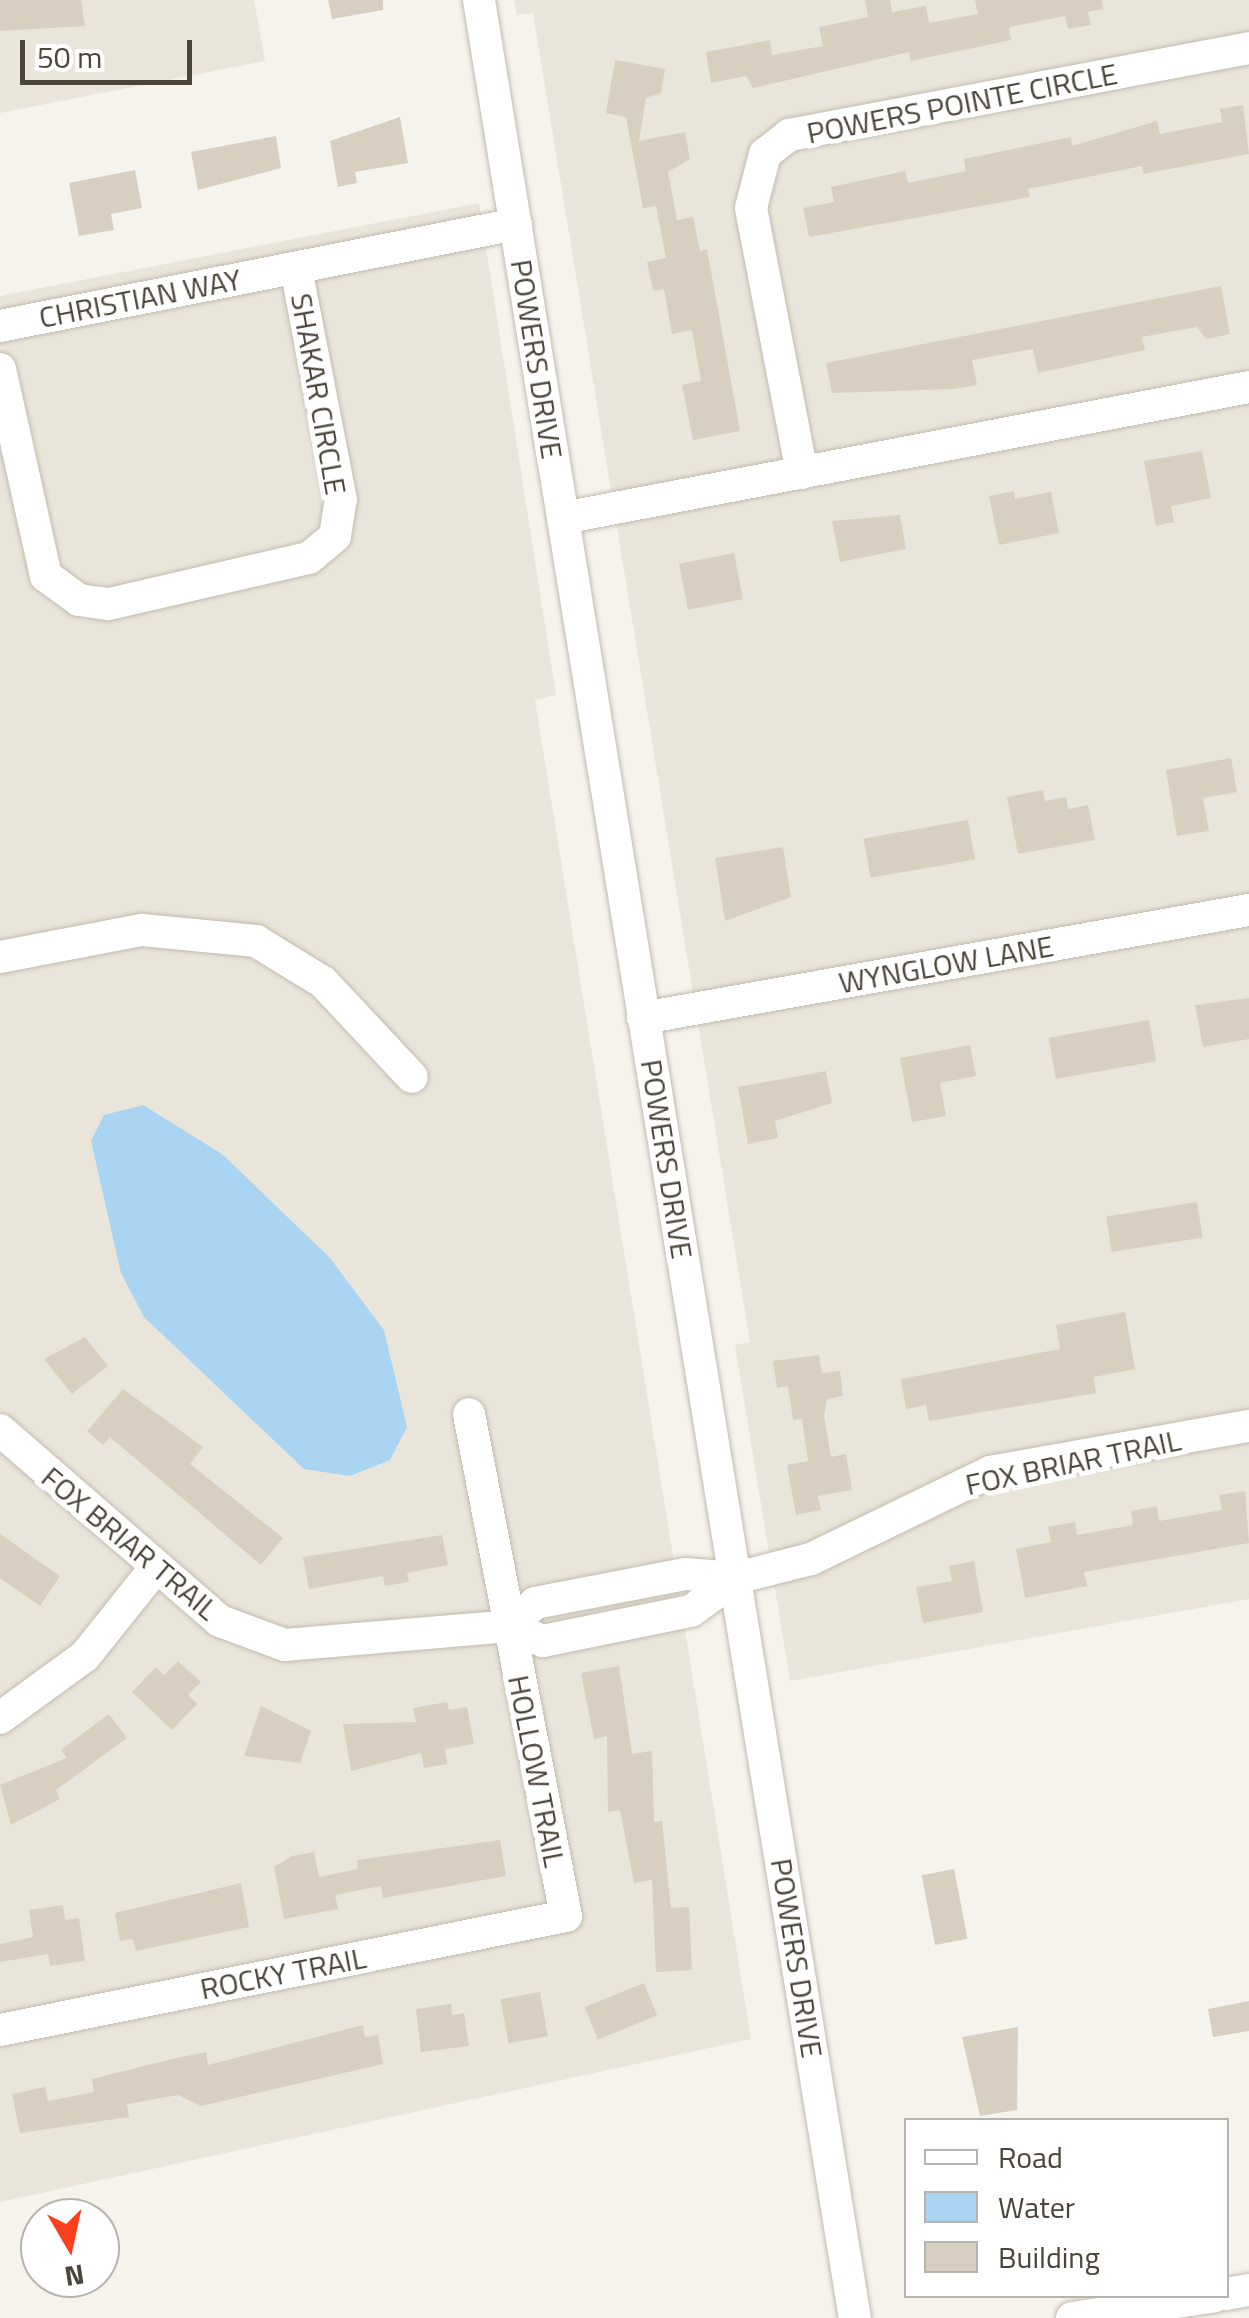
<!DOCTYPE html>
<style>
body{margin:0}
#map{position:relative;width:1249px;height:2318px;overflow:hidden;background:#f6f3ec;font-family:"Titillium Web",sans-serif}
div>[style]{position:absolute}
.residential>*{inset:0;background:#eae5da}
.water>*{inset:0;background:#a9d4f2}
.building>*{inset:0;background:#d8cfc1;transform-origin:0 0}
.roads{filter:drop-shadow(0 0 2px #c2bbae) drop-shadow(0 0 2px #c2bbae)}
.minor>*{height:32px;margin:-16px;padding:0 16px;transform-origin:16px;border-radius:16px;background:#fff}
span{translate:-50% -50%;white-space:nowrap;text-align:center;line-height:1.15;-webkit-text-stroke:10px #fff;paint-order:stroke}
.street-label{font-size:30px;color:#4b4439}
.legend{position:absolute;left:904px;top:2118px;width:325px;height:180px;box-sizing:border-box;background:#fff;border:2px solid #b7b4b0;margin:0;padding:12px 18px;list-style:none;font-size:30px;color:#4b4439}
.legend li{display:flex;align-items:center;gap:20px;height:50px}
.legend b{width:50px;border:2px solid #b7b4b0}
.north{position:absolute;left:20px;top:2198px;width:100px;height:100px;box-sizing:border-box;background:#fff;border:2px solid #b7b4b0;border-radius:50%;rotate:171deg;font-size:28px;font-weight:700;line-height:40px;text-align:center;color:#4b4439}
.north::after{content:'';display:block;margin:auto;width:35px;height:45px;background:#fc3f1d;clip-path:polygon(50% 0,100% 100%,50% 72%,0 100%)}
.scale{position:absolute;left:20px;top:40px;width:172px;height:45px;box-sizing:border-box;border:5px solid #4b4439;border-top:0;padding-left:12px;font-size:30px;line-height:35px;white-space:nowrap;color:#4b4439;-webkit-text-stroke:8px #fff;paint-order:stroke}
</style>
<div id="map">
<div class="residential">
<div style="clip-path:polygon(0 0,254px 0,265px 61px,0 113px)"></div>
<div style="clip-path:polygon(514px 0,1249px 0,1249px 1599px,790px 1681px,735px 1345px,750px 1342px,533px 13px,517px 15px)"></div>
<div style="clip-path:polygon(479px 203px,556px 695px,535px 700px,751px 2039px,0 2202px,0 296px)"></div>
</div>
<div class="water">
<div style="clip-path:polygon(143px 1105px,222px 1154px,330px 1258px,384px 1330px,407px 1427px,390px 1460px,350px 1476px,304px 1469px,144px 1317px,121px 1273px,91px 1141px,104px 1115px)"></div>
</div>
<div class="building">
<div style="clip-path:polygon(0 0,81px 0,85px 26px,0 31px)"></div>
<div style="clip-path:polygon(328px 0,383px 0,383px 10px,332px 19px)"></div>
<div style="clip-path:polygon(865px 0,890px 0,892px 12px,926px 6px,929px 23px,978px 14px,975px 0,1102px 0,1103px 9px,1088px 12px,1091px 25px,1068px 29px,1065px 16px,1009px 27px,1011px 40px,911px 61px,909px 52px,753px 88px,746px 76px,711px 83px,706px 52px,770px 40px,772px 55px,823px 46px,819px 27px,868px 17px)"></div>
<div style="clip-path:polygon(615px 60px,665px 69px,661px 93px,646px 98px,639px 141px,685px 132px,690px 159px,668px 172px,677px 220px,693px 217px,700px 251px,707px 249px,740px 431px,693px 440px,682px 385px,701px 381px,692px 330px,672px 334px,664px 289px,653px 291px,647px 262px,666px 258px,656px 206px,643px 208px,626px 117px,606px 113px)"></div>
<div style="clip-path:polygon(1243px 105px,1249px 154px,1143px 174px,1142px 166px,1028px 189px,1030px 197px,809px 237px,803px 208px,834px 202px,831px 187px,905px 171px,908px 183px,966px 171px,964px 159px,1071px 137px,1072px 146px,1157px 121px,1160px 134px,1222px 122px,1220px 109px)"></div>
<div style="clip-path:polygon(400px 117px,408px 163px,355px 172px,357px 183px,338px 187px,330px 141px)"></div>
<div style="clip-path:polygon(276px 136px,281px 168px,198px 190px,191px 152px)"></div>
<div style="clip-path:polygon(135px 170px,142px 208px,111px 214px,114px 230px,79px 236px,69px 183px)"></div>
<div style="clip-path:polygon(1221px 286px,1230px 334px,1206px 339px,1197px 327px,1142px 337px,1145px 350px,1038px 373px,1033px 349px,972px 360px,977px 385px,953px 389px,832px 393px,826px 363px)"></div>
<div style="clip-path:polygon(1202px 451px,1211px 498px,1171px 506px,1174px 522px,1156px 526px,1144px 461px)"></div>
<div style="clip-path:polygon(1014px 491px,1015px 499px,1051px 492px,1059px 533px,999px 545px,989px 496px)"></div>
<div style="clip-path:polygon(900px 515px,906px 549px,840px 562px,832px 521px)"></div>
<div style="left:734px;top:553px;width:47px;height:56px;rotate:79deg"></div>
<div style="clip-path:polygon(1231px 758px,1237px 792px,1203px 798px,1209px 831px,1177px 836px,1166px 770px)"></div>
<div style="clip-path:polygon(1043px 790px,1045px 801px,1066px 797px,1068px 809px,1088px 805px,1095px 840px,1018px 854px,1007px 797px)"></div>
<div style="left:968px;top:820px;width:40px;height:106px;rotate:80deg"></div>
<div style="clip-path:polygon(783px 847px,791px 897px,725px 921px,715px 858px)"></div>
<div style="clip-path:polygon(1249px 998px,1249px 1039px,1203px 1047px,1195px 1005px)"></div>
<div style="left:1149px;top:1020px;width:42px;height:102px;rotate:80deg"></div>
<div style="clip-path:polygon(970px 1045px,976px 1076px,940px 1083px,946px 1116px,912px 1122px,900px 1058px)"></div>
<div style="clip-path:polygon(826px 1071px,832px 1103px,775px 1121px,778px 1138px,748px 1144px,738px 1087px)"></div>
<div style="left:1197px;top:1202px;width:36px;height:92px;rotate:81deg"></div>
<div style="clip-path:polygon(1125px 1312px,1135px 1369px,1094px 1377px,1096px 1393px,929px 1421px,926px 1405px,906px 1409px,901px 1379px,1060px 1349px,1056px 1325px)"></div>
<div style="clip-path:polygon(85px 1337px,108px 1366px,72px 1394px,44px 1359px)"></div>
<div style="clip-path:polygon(819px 1355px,822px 1373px,840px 1371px,843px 1396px,827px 1399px,824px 1416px,831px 1457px,846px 1454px,852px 1490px,818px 1496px,821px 1510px,796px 1515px,787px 1465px,808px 1461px,802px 1419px,793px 1420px,788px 1386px,777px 1388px,773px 1361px)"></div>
<div style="clip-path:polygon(123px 1389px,203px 1447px,190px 1464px,283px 1538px,261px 1565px,110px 1437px,103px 1445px,87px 1431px)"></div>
<div style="clip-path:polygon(1245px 1491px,1249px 1543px,1084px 1572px,1087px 1586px,1025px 1598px,1016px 1549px,1051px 1542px,1048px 1527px,1075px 1522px,1077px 1535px,1133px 1525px,1131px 1511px,1157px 1506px,1159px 1521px,1222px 1510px,1219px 1495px)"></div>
<div style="clip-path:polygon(0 1534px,60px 1576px,40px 1606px,0 1578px)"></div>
<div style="clip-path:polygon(442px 1535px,448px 1565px,407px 1573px,409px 1582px,385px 1586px,383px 1576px,309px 1589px,303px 1557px)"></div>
<div style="clip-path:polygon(974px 1561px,983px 1612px,923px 1623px,916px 1587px,952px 1581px,949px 1566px)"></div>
<div style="clip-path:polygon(178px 1661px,201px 1682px,188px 1695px,197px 1704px,172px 1730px,132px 1692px,156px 1667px,164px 1675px)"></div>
<div style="clip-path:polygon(619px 1666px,632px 1754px,652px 1751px,654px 1822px,662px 1821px,671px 1908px,689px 1907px,692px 1970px,656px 1972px,652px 1880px,634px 1883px,620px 1810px,608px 1812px,607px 1736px,594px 1739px,581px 1673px)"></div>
<div style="clip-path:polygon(447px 1702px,449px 1710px,467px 1707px,474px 1744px,445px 1749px,447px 1764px,424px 1768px,421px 1753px,351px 1771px,343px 1724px,416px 1722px,413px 1708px)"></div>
<div style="clip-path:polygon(261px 1706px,311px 1731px,300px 1763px,244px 1756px)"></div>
<div style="clip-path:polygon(109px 1714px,127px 1738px,56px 1790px,60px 1799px,11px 1825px,0 1785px,67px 1758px,61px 1750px)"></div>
<div style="clip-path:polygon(500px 1840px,506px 1876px,383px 1898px,381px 1886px,335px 1895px,338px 1909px,284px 1919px,274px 1867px,292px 1856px,314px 1852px,319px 1877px,358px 1869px,357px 1860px)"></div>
<div style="left:954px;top:1869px;width:71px;height:33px;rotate:79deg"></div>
<div style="clip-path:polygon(241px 1883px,249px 1927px,136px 1951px,133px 1939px,120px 1941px,115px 1913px)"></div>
<div style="clip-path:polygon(63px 1905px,65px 1920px,79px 1918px,85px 1961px,50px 1966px,48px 1954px,0 1962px,0 1944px,33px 1937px,29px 1910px)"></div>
<div style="left:644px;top:1983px;width:35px;height:64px;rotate:68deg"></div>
<div style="left:540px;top:1992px;width:45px;height:40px;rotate:80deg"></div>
<div style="clip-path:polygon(1249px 2001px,1249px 2031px,1213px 2037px,1208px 2009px)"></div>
<div style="clip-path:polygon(451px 2004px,452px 2015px,464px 2013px,469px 2046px,421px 2052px,416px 2009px)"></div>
<div style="clip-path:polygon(363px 2025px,365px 2037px,378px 2035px,383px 2064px,201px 2106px,178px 2095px,127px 2104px,129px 2117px,20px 2133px,12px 2094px,45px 2087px,48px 2101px,94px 2092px,92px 2079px,172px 2059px,206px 2052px,208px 2065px)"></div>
<div style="clip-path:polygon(1018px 2027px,1017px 2110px,980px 2116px,962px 2037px)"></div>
</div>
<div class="roads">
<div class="minor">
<div style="left:479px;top:0;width:2348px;rotate:80.79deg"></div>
<div style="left:0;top:326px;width:526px;rotate:-11.18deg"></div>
<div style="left:0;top:369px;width:212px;rotate:77.5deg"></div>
<div style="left:46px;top:576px;width:41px;rotate:36deg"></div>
<div style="left:79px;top:600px;width:30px;rotate:8deg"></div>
<div style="left:109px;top:604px;width:205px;rotate:-13deg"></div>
<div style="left:309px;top:558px;width:34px;rotate:-40deg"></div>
<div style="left:335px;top:536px;width:36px;rotate:-81deg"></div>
<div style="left:341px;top:500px;width:236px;rotate:-101deg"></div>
<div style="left:802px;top:473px;width:270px;rotate:-100.9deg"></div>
<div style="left:751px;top:208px;width:56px;rotate:-75.5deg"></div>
<div style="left:765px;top:154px;width:31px;rotate:-38deg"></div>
<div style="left:789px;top:135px;width:468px;rotate:-10.7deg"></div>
<div style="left:563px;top:518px;width:698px;rotate:-10.81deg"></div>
<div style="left:0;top:957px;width:145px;rotate:-10.8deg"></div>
<div style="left:142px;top:930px;width:115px;rotate:5.5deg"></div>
<div style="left:256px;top:941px;width:79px;rotate:31.5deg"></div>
<div style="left:323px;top:982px;width:130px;rotate:46.9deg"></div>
<div style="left:643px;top:1018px;width:616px;rotate:-10.11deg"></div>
<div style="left:0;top:1430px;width:291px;rotate:41deg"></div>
<div style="left:220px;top:1621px;width:69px;rotate:20.3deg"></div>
<div style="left:285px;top:1645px;width:225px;rotate:-4.8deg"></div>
<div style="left:509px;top:1626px;width:37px;rotate:24deg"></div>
<div style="left:543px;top:1641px;width:151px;rotate:-11.5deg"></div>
<div style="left:691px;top:1611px;width:56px;rotate:-36.3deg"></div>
<div style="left:509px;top:1626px;width:35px;rotate:-41deg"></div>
<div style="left:535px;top:1603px;width:153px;rotate:-10.9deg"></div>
<div style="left:685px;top:1574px;width:51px;rotate:4.5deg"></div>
<div style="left:736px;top:1578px;width:77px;rotate:-14.2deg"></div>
<div style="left:811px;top:1559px;width:199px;rotate:-25.9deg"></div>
<div style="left:990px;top:1472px;width:263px;rotate:-10.1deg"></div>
<div style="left:0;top:1718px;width:105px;rotate:-36.1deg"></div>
<div style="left:85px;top:1656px;width:114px;rotate:-51.4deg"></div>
<div style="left:0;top:2030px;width:577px;rotate:-11.39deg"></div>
<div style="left:566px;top:1916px;width:511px;rotate:-100.94deg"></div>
<div style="left:1226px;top:2294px;width:23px;rotate:-10deg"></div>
<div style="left:1072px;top:2318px;width:145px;rotate:-8.7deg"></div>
</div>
</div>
<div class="street-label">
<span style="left:962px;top:103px;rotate:-11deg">POWERS POINTE CIRCLE</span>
<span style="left:140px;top:298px;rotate:-11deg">CHRISTIAN WAY</span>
<span style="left:537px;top:359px;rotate:81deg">POWERS DRIVE</span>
<span style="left:319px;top:394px;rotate:80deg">SHAKAR CIRCLE</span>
<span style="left:946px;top:964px;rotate:-10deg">WYNGLOW LANE</span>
<span style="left:667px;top:1159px;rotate:81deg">POWERS DRIVE</span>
<span style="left:1073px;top:1462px;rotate:-12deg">FOX BRIAR TRAIL</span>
<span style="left:130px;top:1543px;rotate:40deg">FOX BRIAR TRAIL</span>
<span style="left:537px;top:1771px;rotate:79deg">HOLLOW TRAIL</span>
<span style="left:797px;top:1958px;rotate:81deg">POWERS DRIVE</span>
<span style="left:283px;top:1973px;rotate:-11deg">ROCKY TRAIL</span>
</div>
<ul class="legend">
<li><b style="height:12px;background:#fff"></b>Road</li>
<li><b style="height:28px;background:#a9d4f2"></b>Water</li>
<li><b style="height:28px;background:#d8cfc1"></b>Building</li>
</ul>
<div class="north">N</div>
<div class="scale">50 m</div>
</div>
